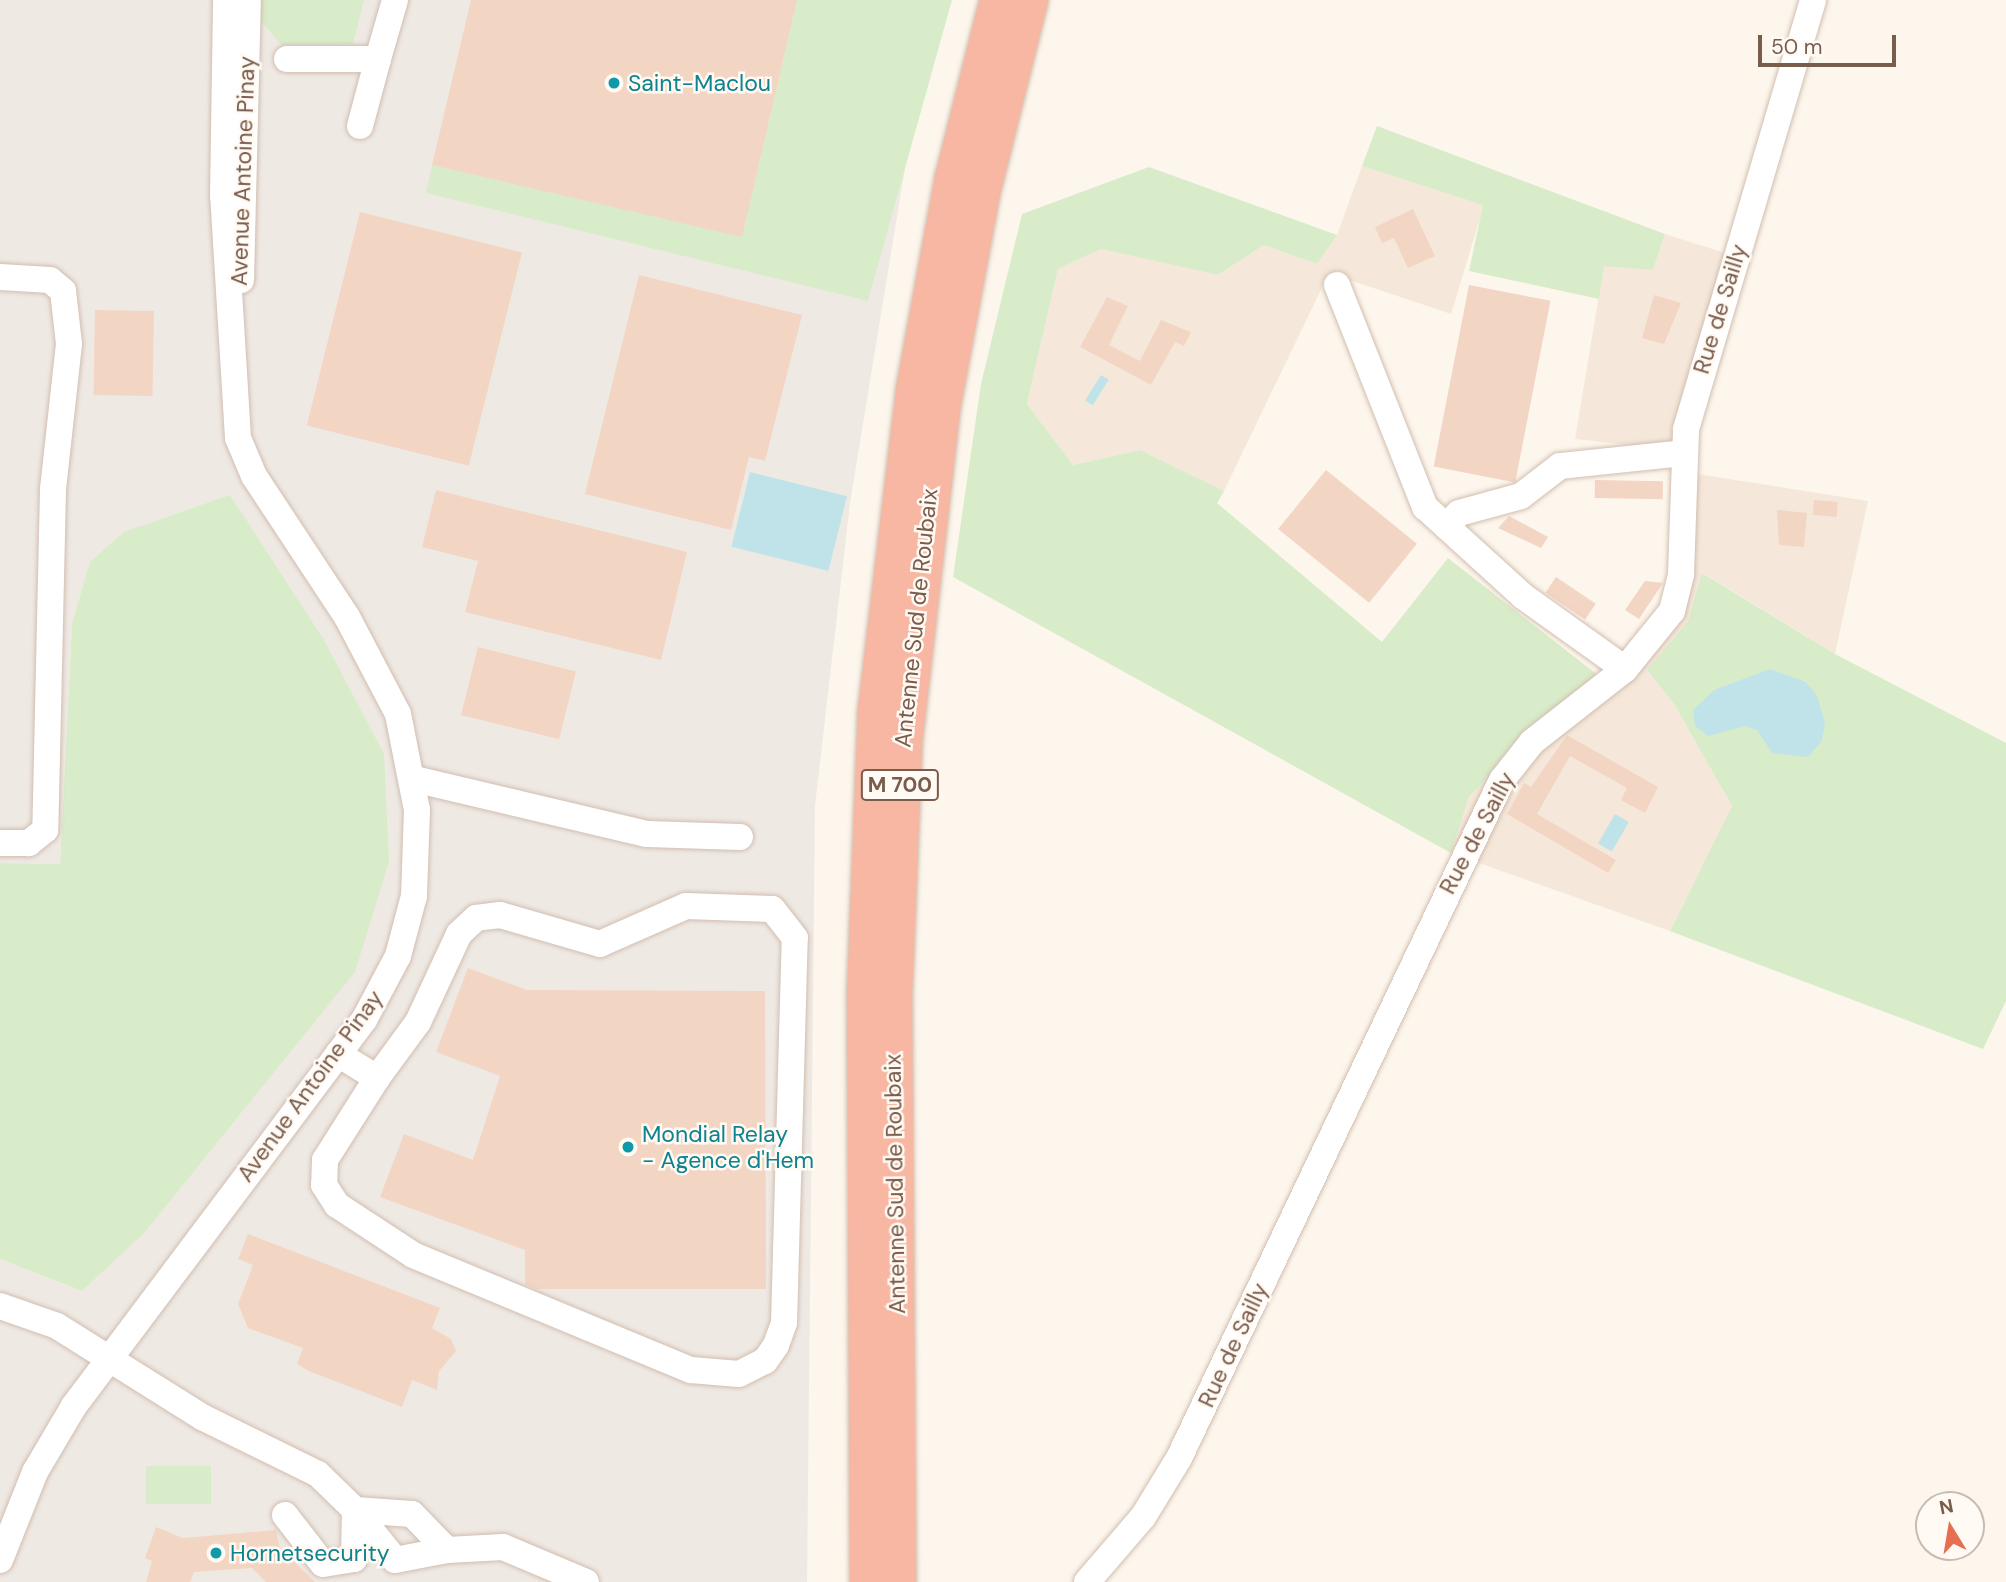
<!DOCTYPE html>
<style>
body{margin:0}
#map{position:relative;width:2006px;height:1582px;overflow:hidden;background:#fdf6ec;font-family:"DM Sans",sans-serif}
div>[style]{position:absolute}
.residential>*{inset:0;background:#f5e8da}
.industrial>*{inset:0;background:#efe9e4}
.green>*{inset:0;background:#d8ecc9;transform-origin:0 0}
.water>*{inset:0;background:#bfe3e8;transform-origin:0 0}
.building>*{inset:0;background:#f3d5c3;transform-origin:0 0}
.roads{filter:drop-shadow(0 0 2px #d1beb0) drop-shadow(0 0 2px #d1beb0)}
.minor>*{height:26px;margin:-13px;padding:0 13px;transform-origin:13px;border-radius:13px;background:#fff}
.highway>*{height:38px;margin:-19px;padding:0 19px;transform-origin:19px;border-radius:19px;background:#f7b7a3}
.dots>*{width:19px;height:19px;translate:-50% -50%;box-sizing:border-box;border:4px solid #fffaf3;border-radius:50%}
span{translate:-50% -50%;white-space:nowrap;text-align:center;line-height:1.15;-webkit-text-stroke:5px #fffaf3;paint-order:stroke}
.shield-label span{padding:2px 5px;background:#fffaf3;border:2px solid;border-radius:5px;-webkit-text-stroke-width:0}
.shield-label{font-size:21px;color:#7a5c4d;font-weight:700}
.culture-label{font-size:23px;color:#0d838f}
.left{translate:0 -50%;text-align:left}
.street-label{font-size:23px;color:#7a5c4d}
.north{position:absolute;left:1915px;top:1491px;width:70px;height:70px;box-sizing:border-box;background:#fffaf3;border:2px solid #cabbb1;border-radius:50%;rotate:349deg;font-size:19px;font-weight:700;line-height:28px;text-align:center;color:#7a5c4d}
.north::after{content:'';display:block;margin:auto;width:24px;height:32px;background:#e76f51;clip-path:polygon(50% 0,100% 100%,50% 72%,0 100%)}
.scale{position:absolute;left:1758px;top:35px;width:138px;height:32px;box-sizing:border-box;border:4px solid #7a5c4d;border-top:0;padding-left:9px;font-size:21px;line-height:24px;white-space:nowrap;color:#7a5c4d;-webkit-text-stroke:5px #fffaf3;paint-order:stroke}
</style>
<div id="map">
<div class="residential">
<div style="clip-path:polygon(1362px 166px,1484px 205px,1451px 314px,1329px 273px,1224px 491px,1140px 450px,1073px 465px,1027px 404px,1058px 269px,1101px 249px,1218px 275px,1264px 245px,1317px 264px,1337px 235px)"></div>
<div style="clip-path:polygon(1665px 234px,1744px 259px,1699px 411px,1697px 474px,1868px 501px,1835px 654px,1703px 573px,1688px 621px,1647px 670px,1674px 704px,1732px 806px,1670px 931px,1451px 853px,1469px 797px,1540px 722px,1646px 635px,1667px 602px,1675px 450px,1575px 439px,1604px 265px,1653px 270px)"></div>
</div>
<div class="industrial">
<div style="clip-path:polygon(0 0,946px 0,917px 95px,850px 503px,815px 806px,807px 1582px,0 1582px,0 1259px,82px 1291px,72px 624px,60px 864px,0 863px)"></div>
</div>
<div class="green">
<div style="clip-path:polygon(253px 0,364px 0,353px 44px,281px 45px,253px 11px)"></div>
<div style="clip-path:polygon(797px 0,952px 0,868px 301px,426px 193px,432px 165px,742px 236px)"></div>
<div style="clip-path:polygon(1377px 126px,1665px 234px,1653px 270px,1604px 266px,1599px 299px,1469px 271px,1483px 205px,1362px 166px)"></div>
<div style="clip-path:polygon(1149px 167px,1337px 235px,1317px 264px,1264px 245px,1218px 275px,1101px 249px,1058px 269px,1027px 404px,1073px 465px,1140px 450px,1224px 491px,1217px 503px,1382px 642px,1448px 558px,1599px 676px,1540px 722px,1469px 797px,1451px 853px,953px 577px,981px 384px,1022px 214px)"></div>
<div style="clip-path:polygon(230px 495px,324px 640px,384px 754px,389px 862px,355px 972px,145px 1232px,82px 1291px,0 1259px,0 863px,60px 864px,72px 624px,90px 562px,124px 532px)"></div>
<div style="clip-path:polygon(1702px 573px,1835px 654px,2006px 743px,2006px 1001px,1983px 1049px,1670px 931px,1732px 806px,1674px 704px,1647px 670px,1688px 621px)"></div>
<div style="left:146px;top:1466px;width:65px;height:38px"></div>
</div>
<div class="water">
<div style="left:1101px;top:375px;width:9px;height:30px;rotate:32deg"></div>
<div style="left:750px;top:472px;width:100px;height:77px;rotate:14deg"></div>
<div style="clip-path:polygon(1770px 669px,1806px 682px,1817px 696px,1825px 722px,1822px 741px,1808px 757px,1772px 753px,1757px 730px,1745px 726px,1708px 736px,1695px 726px,1693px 710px,1714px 690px)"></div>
<div style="left:1615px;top:814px;width:16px;height:34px;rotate:30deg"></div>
</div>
<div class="building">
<div style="clip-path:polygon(471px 0,797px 0,742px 237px,432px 165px)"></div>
<div style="clip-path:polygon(1413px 209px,1435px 256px,1408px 268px,1394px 238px,1382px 243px,1375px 227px)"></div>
<div style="left:360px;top:212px;width:167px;height:220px;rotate:14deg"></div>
<div style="clip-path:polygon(639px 275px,802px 315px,765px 461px,749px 457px,731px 530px,585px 494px)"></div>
<div style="left:1469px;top:285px;width:83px;height:185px;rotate:11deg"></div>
<div style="clip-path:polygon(1654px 295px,1681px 303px,1664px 344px,1642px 338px)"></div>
<div style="clip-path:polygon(1107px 297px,1128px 306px,1109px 345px,1140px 361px,1161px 320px,1191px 332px,1184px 346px,1175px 342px,1151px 385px,1080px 347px)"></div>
<div style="left:95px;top:310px;width:59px;height:85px;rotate:1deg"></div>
<div style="left:1326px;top:470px;width:117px;height:76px;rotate:39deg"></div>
<div style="left:1595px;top:480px;width:68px;height:18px;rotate:1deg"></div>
<div style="clip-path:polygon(436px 490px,687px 552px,661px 660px,465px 612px,478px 561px,422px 547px)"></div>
<div style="left:1814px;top:500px;width:24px;height:15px;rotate:5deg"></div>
<div style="clip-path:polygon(1777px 510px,1807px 513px,1804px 547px,1779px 545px)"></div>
<div style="clip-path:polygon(1509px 516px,1548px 537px,1541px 548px,1498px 528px)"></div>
<div style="left:1556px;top:577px;width:48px;height:19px;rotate:34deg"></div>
<div style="clip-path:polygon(1645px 581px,1663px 583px,1639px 619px,1625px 610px)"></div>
<div style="left:478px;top:647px;width:101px;height:70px;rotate:14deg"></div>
<div style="clip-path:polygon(1567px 735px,1658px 787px,1645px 813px,1621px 800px,1627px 788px,1570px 756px,1537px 814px,1616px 860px,1608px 873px,1507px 814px,1524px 783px,1531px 787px)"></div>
<div style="clip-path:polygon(468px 968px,527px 990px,765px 991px,766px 1289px,536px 1289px,525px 1284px,525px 1250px,380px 1197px,404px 1134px,473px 1160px,500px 1076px,436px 1052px)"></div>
<div style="clip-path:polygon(248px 1234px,440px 1308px,432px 1328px,451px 1339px,456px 1351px,439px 1371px,437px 1390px,412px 1380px,402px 1407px,309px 1371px,297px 1364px,303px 1348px,248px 1328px,238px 1304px,253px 1265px,238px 1259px)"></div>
<div style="clip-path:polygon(156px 1527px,183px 1538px,276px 1530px,280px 1548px,315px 1582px,266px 1582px,252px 1568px,194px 1572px,190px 1582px,146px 1582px,152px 1561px,145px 1558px)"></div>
</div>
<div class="roads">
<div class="minor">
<div style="left:287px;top:59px;width:91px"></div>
<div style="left:378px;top:59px;width:61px;rotate:-73.9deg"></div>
<div style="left:360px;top:126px;width:69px;rotate:-75deg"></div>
<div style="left:0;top:277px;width:50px;rotate:3.4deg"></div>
<div style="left:50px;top:280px;width:17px;rotate:40deg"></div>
<div style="left:63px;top:291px;width:53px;rotate:83.5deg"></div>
<div style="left:69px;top:344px;width:147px;rotate:96.3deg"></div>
<div style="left:53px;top:490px;width:340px;rotate:91.3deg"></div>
<div style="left:45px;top:830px;width:21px;rotate:141deg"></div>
<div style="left:29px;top:843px;width:29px;rotate:180deg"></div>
<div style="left:241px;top:280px;width:280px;rotate:-88.6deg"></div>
<div style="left:1337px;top:285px;width:239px;rotate:68.4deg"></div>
<div style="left:1425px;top:507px;width:134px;rotate:42.3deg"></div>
<div style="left:1524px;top:597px;width:124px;rotate:35.5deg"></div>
<div style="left:1446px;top:526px;width:18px;rotate:-45deg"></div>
<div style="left:1459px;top:513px;width:64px;rotate:-15.3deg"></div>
<div style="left:1521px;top:496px;width:49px;rotate:-37.6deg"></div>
<div style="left:1560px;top:466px;width:125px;rotate:-6deg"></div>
<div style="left:414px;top:779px;width:239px;rotate:13.3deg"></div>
<div style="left:647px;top:834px;width:93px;rotate:1.8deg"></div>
<div style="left:338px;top:1054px;width:46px;rotate:31.6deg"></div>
<div style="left:377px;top:1078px;width:97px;rotate:122.4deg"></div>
<div style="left:325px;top:1160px;width:25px;rotate:92deg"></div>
<div style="left:324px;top:1185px;width:24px;rotate:57deg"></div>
<div style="left:337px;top:1205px;width:91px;rotate:33.3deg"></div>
<div style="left:413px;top:1255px;width:301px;rotate:22.5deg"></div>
<div style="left:691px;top:1370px;width:48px;rotate:4.8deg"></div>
<div style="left:739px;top:1374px;width:29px;rotate:-27deg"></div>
<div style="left:765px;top:1361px;width:19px;rotate:-55deg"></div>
<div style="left:776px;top:1345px;width:23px;rotate:-70deg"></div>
<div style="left:784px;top:1323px;width:385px;rotate:-88.4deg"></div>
<div style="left:795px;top:938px;width:37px;rotate:-128deg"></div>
<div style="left:772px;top:909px;width:86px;rotate:-178deg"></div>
<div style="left:686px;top:906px;width:94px;rotate:156.2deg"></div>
<div style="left:600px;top:944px;width:104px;rotate:-163.8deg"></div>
<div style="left:500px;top:915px;width:24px;rotate:173deg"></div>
<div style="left:476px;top:918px;width:23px;rotate:137deg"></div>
<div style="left:459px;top:934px;width:97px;rotate:115deg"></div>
<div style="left:418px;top:1022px;width:69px;rotate:126.2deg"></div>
<div style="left:0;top:1306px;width:60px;rotate:19.3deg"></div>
<div style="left:57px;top:1326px;width:171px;rotate:32.1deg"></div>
<div style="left:202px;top:1417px;width:129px;rotate:26.2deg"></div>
<div style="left:318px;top:1474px;width:52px;rotate:44.2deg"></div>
<div style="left:355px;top:1510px;width:49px;rotate:91.2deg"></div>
<div style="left:354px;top:1559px;width:31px;rotate:171deg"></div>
<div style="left:323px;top:1564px;width:62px;rotate:-127.8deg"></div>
<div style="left:355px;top:1510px;width:57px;rotate:4deg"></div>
<div style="left:412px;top:1514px;width:50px;rotate:45.8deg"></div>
<div style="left:447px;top:1550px;width:56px;rotate:-3.1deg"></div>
<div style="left:503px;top:1547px;width:90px;rotate:22.9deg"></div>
<div style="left:355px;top:1510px;width:64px;rotate:51.3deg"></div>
<div style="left:395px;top:1560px;width:53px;rotate:-10.9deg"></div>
<div style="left:0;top:1560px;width:95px;rotate:-68.3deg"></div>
<div style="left:35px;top:1472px;width:77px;rotate:-59.4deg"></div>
<div style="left:74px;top:1406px;width:483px;rotate:-53.1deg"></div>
<div style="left:364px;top:1020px;width:72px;rotate:-62deg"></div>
<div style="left:398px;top:956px;width:62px;rotate:-75.1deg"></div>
<div style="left:414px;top:896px;width:86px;rotate:-88deg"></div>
<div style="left:417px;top:810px;width:98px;rotate:-101.2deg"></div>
<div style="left:398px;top:714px;width:110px;rotate:-117.7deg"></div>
<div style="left:347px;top:617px;width:169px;rotate:-123.4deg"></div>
<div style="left:254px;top:476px;width:41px;rotate:-112.8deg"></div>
<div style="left:238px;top:438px;width:242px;rotate:-93.5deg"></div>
<div style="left:223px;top:196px;width:196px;rotate:-89.1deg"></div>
<div style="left:1087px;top:1582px;width:86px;rotate:-49.3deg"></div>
<div style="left:1143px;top:1517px;width:69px;rotate:-58.6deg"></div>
<div style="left:1179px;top:1458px;width:751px;rotate:-64.53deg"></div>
<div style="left:1502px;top:780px;width:48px;rotate:-51.7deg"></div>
<div style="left:1532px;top:742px;width:118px;rotate:-38.1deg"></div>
<div style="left:1625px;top:669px;width:75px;rotate:-51deg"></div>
<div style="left:1672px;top:611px;width:38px;rotate:-76deg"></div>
<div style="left:1681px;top:574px;width:145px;rotate:-88deg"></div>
<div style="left:1686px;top:429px;width:447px;rotate:-73.5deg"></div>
</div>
<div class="highway">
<div style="left:869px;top:1582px;width:587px;rotate:-90.29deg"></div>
<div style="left:866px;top:995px;width:284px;rotate:-87.8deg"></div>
<div style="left:877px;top:711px;width:322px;rotate:-83.2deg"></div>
<div style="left:915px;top:391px;width:216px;rotate:-79.6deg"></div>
<div style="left:954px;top:179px;width:185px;rotate:-75.9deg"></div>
<div style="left:897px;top:1582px;width:586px;rotate:-90.39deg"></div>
<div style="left:893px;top:996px;width:253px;rotate:-87.7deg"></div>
<div style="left:903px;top:743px;width:337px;rotate:-83.5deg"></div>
<div style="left:941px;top:408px;width:220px;rotate:-79.5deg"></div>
<div style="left:981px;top:192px;width:198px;rotate:-76deg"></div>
</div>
</div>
<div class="dots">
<div style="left:614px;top:83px;background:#0f9aa8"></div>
<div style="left:628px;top:1147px;background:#0f9aa8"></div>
<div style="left:216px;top:1553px;background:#0f9aa8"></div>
</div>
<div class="shield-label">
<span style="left:900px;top:785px">M 700</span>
</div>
<div class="culture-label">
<span class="left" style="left:628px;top:83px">Saint-Maclou</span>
<span class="left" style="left:642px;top:1147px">Mondial Relay<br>- Agence d'Hem</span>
<span class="left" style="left:230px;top:1553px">Hornetsecurity</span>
</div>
<div class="street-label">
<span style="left:243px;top:171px;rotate:-88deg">Avenue Antoine Pinay</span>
<span style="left:1720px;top:309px;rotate:-73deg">Rue de Sailly</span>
<span style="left:916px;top:618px;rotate:-84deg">Antenne Sud de Roubaix</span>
<span style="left:1477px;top:833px;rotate:-62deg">Rue de Sailly</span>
<span style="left:310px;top:1086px;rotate:-54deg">Avenue Antoine Pinay</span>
<span style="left:895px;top:1184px;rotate:-91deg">Antenne Sud de Roubaix</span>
<span style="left:1233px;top:1345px;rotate:-65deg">Rue de Sailly</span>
</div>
<div class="north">N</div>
<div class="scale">50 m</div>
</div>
